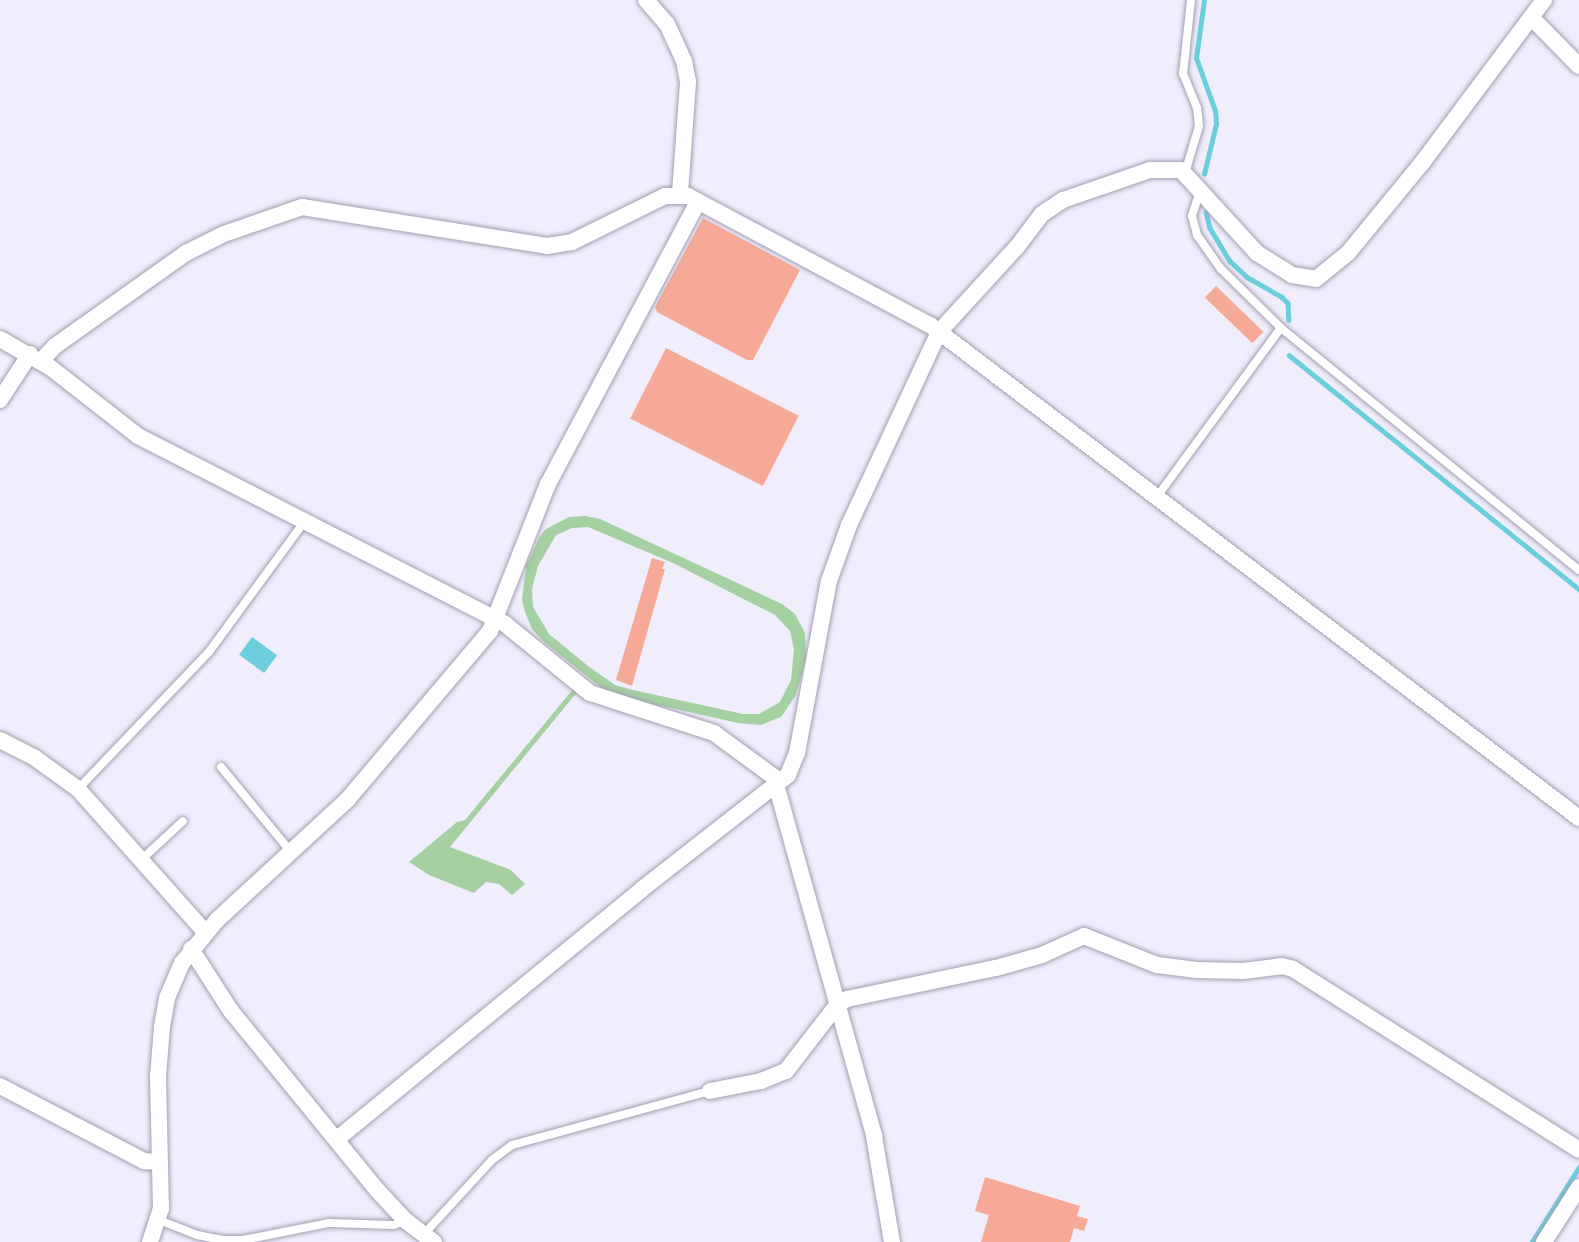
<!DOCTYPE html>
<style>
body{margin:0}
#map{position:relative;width:1579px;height:1242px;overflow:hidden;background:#f0edfd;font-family:"Public Sans",sans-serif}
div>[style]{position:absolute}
.green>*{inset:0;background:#a4d0a2}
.water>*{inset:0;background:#6ccedd;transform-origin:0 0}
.stream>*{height:4.5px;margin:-2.25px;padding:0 2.25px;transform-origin:2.25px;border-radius:2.25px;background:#6ccedd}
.building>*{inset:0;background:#f5a996;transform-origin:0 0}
.roads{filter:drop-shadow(0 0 2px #a19eb0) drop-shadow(0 0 2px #a19eb0)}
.service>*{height:8px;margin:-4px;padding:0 4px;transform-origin:4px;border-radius:4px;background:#fff}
.minor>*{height:16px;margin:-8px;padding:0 8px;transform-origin:8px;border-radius:8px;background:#fff}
span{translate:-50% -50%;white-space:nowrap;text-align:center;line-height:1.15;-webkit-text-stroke:5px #fdfdfd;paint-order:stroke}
</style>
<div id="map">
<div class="green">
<div style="clip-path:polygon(evenodd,585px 516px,600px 519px,782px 604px,795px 614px,805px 633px,806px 659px,796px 695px,781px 717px,761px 725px,738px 723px,609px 694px,544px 642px,532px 629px,525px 612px,522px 600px,526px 566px,540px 536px,546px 529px,569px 517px,585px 516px,588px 527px,673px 563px,775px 615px,790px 631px,794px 649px,791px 680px,780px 702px,759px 714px,743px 714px,633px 690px,615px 685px,588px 666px,549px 634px,533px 607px,532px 589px,538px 566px,556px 535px,572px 528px,588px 527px)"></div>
<div style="clip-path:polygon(574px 688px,578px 691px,450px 847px,511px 870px,525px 884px,512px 895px,499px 884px,486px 882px,474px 893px,429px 875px,409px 862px,457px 822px,465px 820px)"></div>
</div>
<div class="water">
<div style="left:252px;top:637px;width:31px;height:22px;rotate:36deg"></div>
</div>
<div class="stream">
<div style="left:1204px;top:174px;width:51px;rotate:-76.5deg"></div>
<div style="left:1216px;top:124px;width:13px;rotate:-94deg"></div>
<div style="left:1215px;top:111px;width:56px;rotate:-109.7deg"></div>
<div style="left:1196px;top:58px;width:59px;rotate:-82.1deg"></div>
<div style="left:1206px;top:212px;width:16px;rotate:76deg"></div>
<div style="left:1210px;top:228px;width:39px;rotate:59deg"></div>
<div style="left:1230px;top:261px;width:23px;rotate:43deg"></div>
<div style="left:1247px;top:277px;width:40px;rotate:29.7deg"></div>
<div style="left:1282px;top:297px;width:8px;rotate:45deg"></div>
<div style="left:1288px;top:303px;width:17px;rotate:87deg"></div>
<div style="left:1289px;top:355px;width:373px;rotate:38.9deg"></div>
<div style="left:1532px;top:1242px;width:89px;rotate:-57.9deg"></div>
</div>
<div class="building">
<div style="clip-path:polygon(703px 218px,800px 270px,753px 360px,747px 360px,657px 312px,655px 307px)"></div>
<div style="left:1216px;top:286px;width:66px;height:16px;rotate:44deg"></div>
<div style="left:666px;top:348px;width:149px;height:79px;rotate:27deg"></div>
<div style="clip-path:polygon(652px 558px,665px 562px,662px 569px,665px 569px,632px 686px,616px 680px)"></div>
<div style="clip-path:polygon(985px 1177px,1080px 1206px,1077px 1216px,1088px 1219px,1084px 1231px,1074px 1228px,1070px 1242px,981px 1242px,989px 1215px,975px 1211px)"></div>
</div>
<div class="roads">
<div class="service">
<div style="left:1185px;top:173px;width:49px;rotate:-73.4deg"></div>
<div style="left:1199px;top:126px;width:18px;rotate:-96deg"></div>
<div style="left:1197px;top:108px;width:37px;rotate:-112deg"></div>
<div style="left:1183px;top:74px;width:74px;rotate:-83.8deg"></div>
<div style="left:1200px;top:191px;width:26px;rotate:108deg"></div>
<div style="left:1192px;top:216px;width:20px;rotate:75deg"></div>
<div style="left:1197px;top:235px;width:42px;rotate:54.8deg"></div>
<div style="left:1221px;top:269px;width:84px;rotate:44.5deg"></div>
<div style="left:1281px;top:328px;width:384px;rotate:39.1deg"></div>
<div style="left:1156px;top:498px;width:211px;rotate:-53.7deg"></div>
<div style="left:221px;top:767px;width:112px;rotate:50.5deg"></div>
<div style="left:78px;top:789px;width:190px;rotate:-46.3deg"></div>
<div style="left:209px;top:652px;width:161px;rotate:-53.8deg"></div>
<div style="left:141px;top:860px;width:57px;rotate:-42.9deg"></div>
<div style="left:159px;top:1220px;width:41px;rotate:21.5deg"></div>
<div style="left:197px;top:1235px;width:25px;rotate:11deg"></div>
<div style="left:222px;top:1240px;width:21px"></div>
<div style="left:243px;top:1240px;width:88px;rotate:-11.2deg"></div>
<div style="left:329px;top:1223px;width:64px;rotate:1.8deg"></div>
<div style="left:393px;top:1225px;width:14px;rotate:-17deg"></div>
<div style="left:424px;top:1234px;width:100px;rotate:-47.4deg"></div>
<div style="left:492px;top:1160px;width:25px;rotate:-37deg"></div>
<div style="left:512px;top:1145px;width:205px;rotate:-15.3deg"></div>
</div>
<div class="minor">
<div style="left:646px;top:0;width:32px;rotate:49deg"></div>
<div style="left:667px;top:24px;width:41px;rotate:65.3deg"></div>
<div style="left:684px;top:61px;width:21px;rotate:79deg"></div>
<div style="left:688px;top:82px;width:112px;rotate:94.1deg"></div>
<div style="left:1532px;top:18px;width:67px;rotate:45.6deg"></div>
<div style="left:0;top:339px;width:59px;rotate:29.6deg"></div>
<div style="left:51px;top:368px;width:110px;rotate:38deg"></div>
<div style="left:138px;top:436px;width:412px;rotate:27.1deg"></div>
<div style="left:505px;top:624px;width:109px;rotate:39.1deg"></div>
<div style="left:590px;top:693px;width:130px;rotate:17.9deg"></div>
<div style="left:714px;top:733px;width:74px;rotate:36.3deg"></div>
<div style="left:774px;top:777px;width:373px;rotate:74.4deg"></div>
<div style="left:874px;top:1136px;width:108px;rotate:80.4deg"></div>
<div style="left:41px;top:361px;width:21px;rotate:-47deg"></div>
<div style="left:55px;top:346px;width:161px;rotate:-35.4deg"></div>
<div style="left:186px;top:253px;width:42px;rotate:-26.6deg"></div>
<div style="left:224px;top:234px;width:83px;rotate:-19.1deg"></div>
<div style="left:302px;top:207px;width:248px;rotate:9deg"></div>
<div style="left:547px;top:246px;width:25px;rotate:-9deg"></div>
<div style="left:572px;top:242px;width:104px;rotate:-26.3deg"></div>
<div style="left:665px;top:196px;width:23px"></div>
<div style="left:688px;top:196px;width:274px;rotate:28.1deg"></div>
<div style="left:930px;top:325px;width:815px;rotate:37.22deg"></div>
<div style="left:0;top:400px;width:55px;rotate:-56.9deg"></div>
<div style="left:0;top:740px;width:39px;rotate:27deg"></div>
<div style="left:35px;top:758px;width:53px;rotate:35.8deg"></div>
<div style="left:78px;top:789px;width:191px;rotate:48.4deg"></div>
<div style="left:191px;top:949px;width:74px;rotate:57.2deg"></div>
<div style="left:231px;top:1011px;width:231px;rotate:50.8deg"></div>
<div style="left:377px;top:1190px;width:42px;rotate:46.9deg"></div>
<div style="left:406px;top:1221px;width:35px;rotate:37deg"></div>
<div style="left:0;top:1086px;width:162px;rotate:27.5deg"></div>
<div style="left:144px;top:1161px;width:16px;rotate:4deg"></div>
<div style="left:710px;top:1091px;width:52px;rotate:-11.1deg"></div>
<div style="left:761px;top:1081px;width:27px;rotate:-22deg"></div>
<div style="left:786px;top:1071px;width:83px;rotate:-52.3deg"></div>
<div style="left:837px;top:1005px;width:12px;rotate:-31deg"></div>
<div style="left:847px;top:999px;width:152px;rotate:-11.8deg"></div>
<div style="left:996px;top:968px;width:48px;rotate:-15.8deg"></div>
<div style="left:1042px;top:955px;width:46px;rotate:-24.3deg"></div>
<div style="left:1084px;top:936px;width:79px;rotate:21.7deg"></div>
<div style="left:1157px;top:965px;width:40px;rotate:7.1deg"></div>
<div style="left:1197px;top:970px;width:46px;rotate:1.2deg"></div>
<div style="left:1243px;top:971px;width:39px;rotate:-7deg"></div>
<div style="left:1282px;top:966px;width:11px;rotate:15deg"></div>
<div style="left:1293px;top:969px;width:338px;rotate:32.3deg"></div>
<div style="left:337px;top:1139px;width:394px;rotate:-39.3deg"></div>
<div style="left:642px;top:889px;width:185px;rotate:-38deg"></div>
<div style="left:788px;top:775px;width:24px;rotate:-68deg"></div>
<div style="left:797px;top:753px;width:175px;rotate:-79.5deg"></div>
<div style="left:829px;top:581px;width:59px;rotate:-70.3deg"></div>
<div style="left:849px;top:525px;width:213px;rotate:-65deg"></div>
<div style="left:939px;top:332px;width:115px;rotate:-47.5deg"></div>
<div style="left:1017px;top:247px;width:41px;rotate:-52.9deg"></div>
<div style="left:1042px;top:214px;width:25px;rotate:-34deg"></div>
<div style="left:1063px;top:200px;width:92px;rotate:-19deg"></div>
<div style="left:1150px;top:170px;width:31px"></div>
<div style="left:1181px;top:170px;width:113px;rotate:47.5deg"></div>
<div style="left:1257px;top:253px;width:41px;rotate:32.2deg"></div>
<div style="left:1292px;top:275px;width:24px;rotate:9deg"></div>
<div style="left:1316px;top:279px;width:41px;rotate:-39.1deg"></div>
<div style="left:1348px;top:253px;width:117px;rotate:-50.6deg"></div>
<div style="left:1422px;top:163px;width:204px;rotate:-53.2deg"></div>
<div style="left:150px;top:1242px;width:35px;rotate:-72deg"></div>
<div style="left:161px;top:1209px;width:133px;rotate:-91.3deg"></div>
<div style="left:158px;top:1076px;width:49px;rotate:-85.3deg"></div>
<div style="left:162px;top:1027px;width:29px;rotate:-80deg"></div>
<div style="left:167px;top:998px;width:38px;rotate:-67deg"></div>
<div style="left:182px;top:963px;width:55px;rotate:-50.9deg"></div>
<div style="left:217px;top:920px;width:178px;rotate:-42.7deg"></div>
<div style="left:348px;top:799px;width:220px;rotate:-49.8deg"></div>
<div style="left:490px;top:631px;width:158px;rotate:-68.5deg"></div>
<div style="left:548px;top:484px;width:319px;rotate:-62deg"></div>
<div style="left:1544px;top:1242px;width:65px;rotate:-57.5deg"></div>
</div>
</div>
</div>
